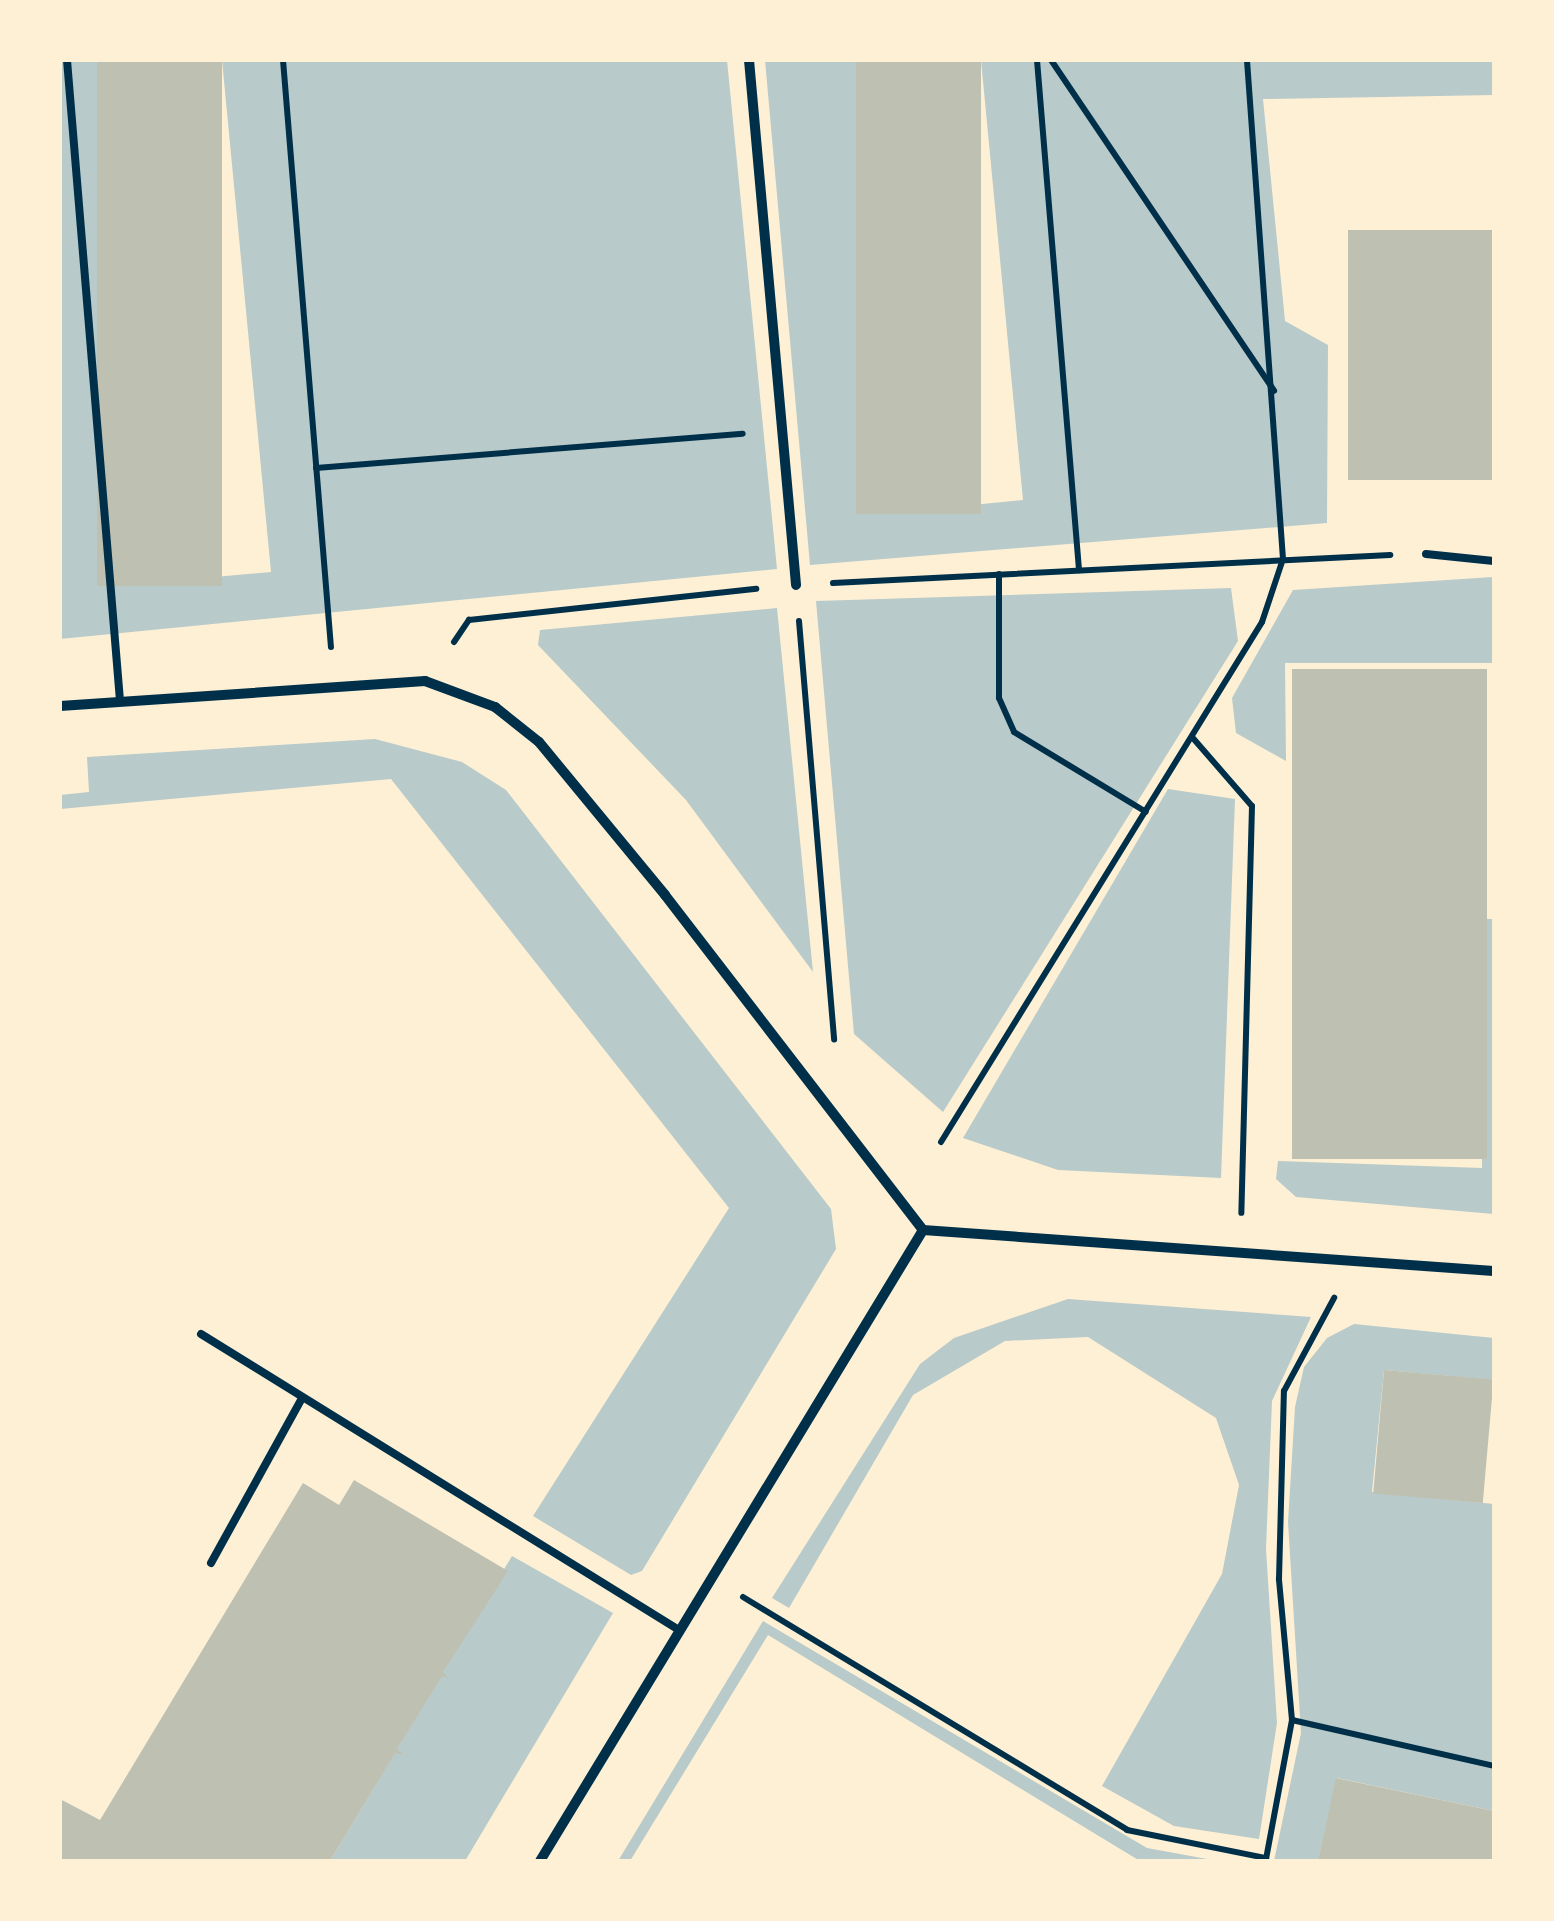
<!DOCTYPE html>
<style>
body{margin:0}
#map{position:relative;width:1554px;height:1921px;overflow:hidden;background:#fdf0d5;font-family:Helvetica,sans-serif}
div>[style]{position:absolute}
.green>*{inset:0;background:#b9caca}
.building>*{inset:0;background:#bec0b2;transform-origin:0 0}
.path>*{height:6px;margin:-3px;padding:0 3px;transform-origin:3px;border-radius:3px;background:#003049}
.service>*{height:8px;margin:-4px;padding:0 4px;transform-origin:4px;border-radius:4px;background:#003049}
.minor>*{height:10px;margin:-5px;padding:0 5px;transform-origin:5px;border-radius:5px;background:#003049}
span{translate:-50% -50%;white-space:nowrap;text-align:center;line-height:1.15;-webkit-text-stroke:8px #fdf0d5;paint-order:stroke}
.frame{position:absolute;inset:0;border:62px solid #fdf0d5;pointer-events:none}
</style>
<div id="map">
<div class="green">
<div style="clip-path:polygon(60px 60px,97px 60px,148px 583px,271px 572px,222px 60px,727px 60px,777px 569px,60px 639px)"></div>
<div style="clip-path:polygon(765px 60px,856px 60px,900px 512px,1023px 500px,981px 60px,1494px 60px,1494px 95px,1263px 99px,1285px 321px,1328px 345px,1327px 523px,810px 565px)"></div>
<div style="clip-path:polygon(1493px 577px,1494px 663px,1285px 663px,1286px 761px,1236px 733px,1232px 698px,1293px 590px)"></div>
<div style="clip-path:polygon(1231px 588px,1238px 641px,943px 1112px,854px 1034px,816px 601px)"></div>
<div style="clip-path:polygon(777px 608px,813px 972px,686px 800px,538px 645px,540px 630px)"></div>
<div style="clip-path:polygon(375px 739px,462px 762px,506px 790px,831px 1209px,836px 1249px,642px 1571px,631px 1575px,533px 1516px,729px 1208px,391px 779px,60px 809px,60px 795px,89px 792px,87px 757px)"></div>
<div style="clip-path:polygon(1168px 789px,1235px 799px,1221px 1178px,1058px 1170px,963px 1138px)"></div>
<div style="clip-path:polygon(1484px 919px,1494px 919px,1494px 1214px,1296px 1197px,1276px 1179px,1278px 1161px,1482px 1168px)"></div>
<div style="clip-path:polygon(1068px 1299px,1311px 1317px,1272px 1401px,1266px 1549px,1277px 1723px,1259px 1839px,1174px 1826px,1102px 1786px,1222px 1574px,1239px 1485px,1216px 1418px,1088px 1337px,1005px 1341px,913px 1395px,789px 1608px,772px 1598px,920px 1364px,954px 1338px)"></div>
<div style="clip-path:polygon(1354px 1324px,1494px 1338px,1494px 1380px,1384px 1370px,1372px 1492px,1494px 1504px,1494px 1811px,1337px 1778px,1318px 1861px,1274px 1861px,1301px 1733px,1288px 1522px,1295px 1407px,1304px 1367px,1327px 1338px)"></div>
<div style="clip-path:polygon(512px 1556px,613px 1613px,465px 1861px,330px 1861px)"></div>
<div style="clip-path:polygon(763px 1621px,1147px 1848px,1218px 1861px,1140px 1861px,768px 1635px,630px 1861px,618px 1861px)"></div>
</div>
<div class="building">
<div style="left:97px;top:60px;width:125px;height:526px"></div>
<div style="left:856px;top:60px;width:125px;height:454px"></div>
<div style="left:1348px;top:230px;width:146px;height:250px"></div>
<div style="left:1487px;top:669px;width:490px;height:195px;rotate:90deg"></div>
<div style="left:1384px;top:1370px;width:110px;height:124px;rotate:5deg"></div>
<div style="clip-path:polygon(354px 1480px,508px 1571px,443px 1672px,449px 1679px,442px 1676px,397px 1749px,404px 1755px,395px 1753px,330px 1861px,60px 1861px,60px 1799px,100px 1820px,303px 1483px,339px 1505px)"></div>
<div style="clip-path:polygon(1336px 1778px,1494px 1811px,1494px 1861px,1318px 1861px)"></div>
</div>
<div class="path">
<div style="left:283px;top:60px;width:589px;rotate:85.33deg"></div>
<div style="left:1037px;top:60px;width:512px;rotate:85.29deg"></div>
<div style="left:1051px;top:60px;width:399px;rotate:56deg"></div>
<div style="left:316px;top:468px;width:428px;rotate:-4.6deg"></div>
<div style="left:999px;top:574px;width:124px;rotate:90deg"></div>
<div style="left:999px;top:698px;width:37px;rotate:66deg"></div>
<div style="left:1014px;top:732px;width:154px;rotate:31.2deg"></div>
<div style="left:833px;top:583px;width:558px;rotate:-2.88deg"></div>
<div style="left:799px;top:621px;width:420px;rotate:85.2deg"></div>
<div style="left:454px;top:642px;width:27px;rotate:-56deg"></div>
<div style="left:469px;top:620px;width:289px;rotate:-6.2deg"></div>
<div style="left:1192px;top:737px;width:91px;rotate:49deg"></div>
<div style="left:1252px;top:806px;width:407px;rotate:91.5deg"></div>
<div style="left:941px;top:1142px;width:611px;rotate:-58.31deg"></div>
<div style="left:1262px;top:622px;width:66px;rotate:-71.6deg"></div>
<div style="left:1283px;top:559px;width:500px;rotate:-94.13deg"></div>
<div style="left:743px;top:1597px;width:449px;rotate:31.2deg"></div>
<div style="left:1127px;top:1830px;width:142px;rotate:11.4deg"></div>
<div style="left:1292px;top:1720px;width:207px;rotate:12.8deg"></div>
<div style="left:1266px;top:1859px;width:141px;rotate:-79.4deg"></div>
<div style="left:1292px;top:1720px;width:142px;rotate:-95.3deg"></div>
<div style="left:1279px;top:1579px;width:188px;rotate:-88.5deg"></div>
<div style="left:1284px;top:1391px;width:106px;rotate:-61.7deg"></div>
</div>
<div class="service">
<div style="left:67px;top:60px;width:643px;rotate:85.27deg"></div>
<div style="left:1426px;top:554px;width:68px;rotate:5.9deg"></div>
<div style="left:201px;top:1334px;width:562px;rotate:31.77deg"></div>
<div style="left:211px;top:1563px;width:188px;rotate:-61.1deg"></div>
</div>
<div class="minor">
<div style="left:749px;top:60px;width:527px;rotate:84.88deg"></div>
<div style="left:60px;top:706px;width:366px;rotate:-3.9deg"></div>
<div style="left:425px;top:681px;width:75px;rotate:20.4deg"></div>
<div style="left:495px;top:707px;width:56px;rotate:38.5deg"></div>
<div style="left:539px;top:742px;width:198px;rotate:50.5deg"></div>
<div style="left:665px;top:895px;width:423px;rotate:52.4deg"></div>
<div style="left:923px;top:1230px;width:572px;rotate:4.11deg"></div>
<div style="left:540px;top:1861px;width:738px;rotate:-58.74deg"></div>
</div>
<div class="frame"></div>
</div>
